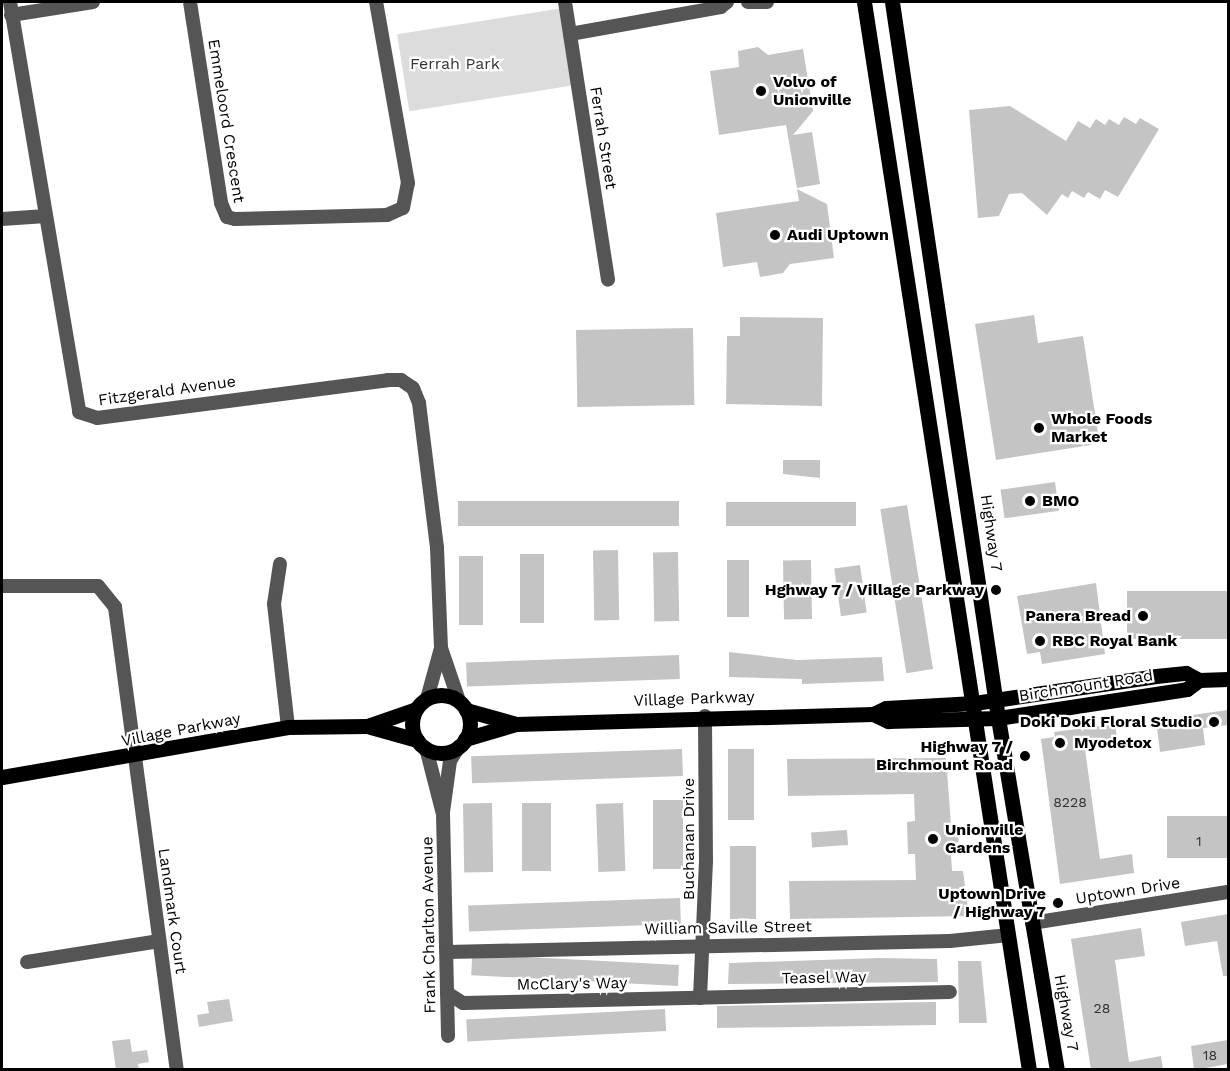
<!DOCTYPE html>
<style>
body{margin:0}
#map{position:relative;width:1230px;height:1071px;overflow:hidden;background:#fff;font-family:"Work Sans",sans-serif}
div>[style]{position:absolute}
.green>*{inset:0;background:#dcdcdc;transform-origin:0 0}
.building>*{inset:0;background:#c4c4c4;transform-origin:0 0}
.minor>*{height:14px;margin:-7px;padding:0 7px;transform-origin:7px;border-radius:7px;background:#555}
.major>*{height:15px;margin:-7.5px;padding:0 7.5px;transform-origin:7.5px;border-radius:7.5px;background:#000}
.major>.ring{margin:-7.5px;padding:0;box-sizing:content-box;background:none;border:15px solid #000;border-radius:50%}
.dots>*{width:16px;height:16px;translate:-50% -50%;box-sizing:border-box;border:3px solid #fff;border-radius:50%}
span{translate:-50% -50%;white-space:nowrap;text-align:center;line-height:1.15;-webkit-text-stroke:4.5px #fff;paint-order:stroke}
.number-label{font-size:14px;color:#313131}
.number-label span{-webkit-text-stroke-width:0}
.park-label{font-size:16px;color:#333}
.poi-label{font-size:16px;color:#000;font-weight:700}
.left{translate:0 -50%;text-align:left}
.right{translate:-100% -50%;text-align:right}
.street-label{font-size:16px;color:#000}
.frame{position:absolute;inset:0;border:3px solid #000;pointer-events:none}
</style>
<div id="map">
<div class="green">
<div style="left:563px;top:8px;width:78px;height:168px;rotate:81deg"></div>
</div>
<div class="building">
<div style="clip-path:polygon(758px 47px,768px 55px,803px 49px,813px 111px,793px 135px,812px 132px,820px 184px,797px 188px,786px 125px,719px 135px,710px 71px,739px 67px,738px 51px)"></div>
<div style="clip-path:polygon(1010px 106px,1066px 141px,1078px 121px,1090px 128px,1096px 119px,1105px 125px,1109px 119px,1119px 125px,1124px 117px,1136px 124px,1140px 118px,1159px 129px,1118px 197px,1105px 190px,1100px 199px,1088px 192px,1084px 198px,1072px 191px,1068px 198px,1062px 194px,1047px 215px,1022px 193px,1009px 194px,999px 216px,978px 218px,969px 110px)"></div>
<div style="clip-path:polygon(797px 189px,827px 204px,834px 258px,790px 264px,783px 273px,760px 277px,757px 262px,723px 267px,716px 213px,799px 201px)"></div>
<div style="clip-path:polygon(1034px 315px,1038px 343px,1083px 336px,1098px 433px,1090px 434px,1091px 445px,996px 460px,975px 324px)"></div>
<div style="clip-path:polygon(740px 317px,823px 318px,822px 406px,726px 404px,727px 336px,740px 336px)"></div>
<div style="left:693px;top:328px;width:77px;height:117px;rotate:89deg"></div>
<div style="clip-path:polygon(783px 460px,820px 460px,820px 478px,783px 474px)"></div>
<div style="left:1055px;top:482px;width:29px;height:55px;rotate:82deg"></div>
<div style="left:679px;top:501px;width:25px;height:221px;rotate:90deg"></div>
<div style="left:856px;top:502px;width:24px;height:130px;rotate:90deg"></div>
<div style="left:907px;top:505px;width:166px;height:27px;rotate:81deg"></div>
<div style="left:618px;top:550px;width:70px;height:25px;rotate:89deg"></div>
<div style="left:678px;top:552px;width:69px;height:25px;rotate:89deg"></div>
<div style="left:520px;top:554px;width:24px;height:69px"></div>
<div style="left:459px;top:556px;width:24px;height:69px"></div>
<div style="left:727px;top:560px;width:22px;height:57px"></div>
<div style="left:811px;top:560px;width:59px;height:28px;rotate:89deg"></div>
<div style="left:860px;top:565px;width:48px;height:26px;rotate:82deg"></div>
<div style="clip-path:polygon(1096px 583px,1105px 654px,1042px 664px,1040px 652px,1027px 654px,1017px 596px)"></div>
<div style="left:1228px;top:591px;width:48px;height:101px;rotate:90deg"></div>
<div style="clip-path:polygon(729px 652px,797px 660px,882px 657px,884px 681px,802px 684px,802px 679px,729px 677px)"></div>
<div style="left:679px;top:655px;width:24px;height:213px;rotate:88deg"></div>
<div style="clip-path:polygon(1228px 710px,1228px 725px,1203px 728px,1205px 745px,1160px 752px,1156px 720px)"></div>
<div style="clip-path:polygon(1115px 724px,1118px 745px,1085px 749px,1100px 859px,1132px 854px,1134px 873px,1060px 884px,1041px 739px,1055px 737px,1054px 732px)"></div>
<div style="left:682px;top:749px;width:27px;height:211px;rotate:88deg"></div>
<div style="left:728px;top:749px;width:26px;height:71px"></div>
<div style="clip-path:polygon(946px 758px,951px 824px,959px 840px,951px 854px,952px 871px,963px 871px,969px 916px,790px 919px,789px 881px,916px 880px,915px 854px,908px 854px,907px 822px,915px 821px,914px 794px,788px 796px,787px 759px)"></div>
<div style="left:653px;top:800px;width:30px;height:69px"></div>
<div style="left:492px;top:803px;width:69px;height:29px;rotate:89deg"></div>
<div style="left:551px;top:803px;width:68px;height:29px;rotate:90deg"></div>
<div style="left:623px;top:803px;width:68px;height:27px;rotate:88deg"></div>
<div style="left:1228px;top:816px;width:42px;height:61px;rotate:90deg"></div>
<div style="left:847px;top:830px;width:15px;height:36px;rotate:86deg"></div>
<div style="left:730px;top:846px;width:26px;height:73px"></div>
<div style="left:680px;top:898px;width:26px;height:212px;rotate:88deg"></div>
<div style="clip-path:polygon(1228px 914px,1228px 976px,1223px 976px,1217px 941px,1185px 946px,1181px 922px)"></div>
<div style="clip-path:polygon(1141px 928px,1145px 956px,1115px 960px,1129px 1062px,1161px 1056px,1163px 1070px,1091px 1070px,1071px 939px)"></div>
<div style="clip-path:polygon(879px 958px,937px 959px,938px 982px,728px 984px,729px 963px)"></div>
<div style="clip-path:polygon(958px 961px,981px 961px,987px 1023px,959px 1023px)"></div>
<div style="left:679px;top:965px;width:21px;height:207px;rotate:93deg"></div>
<div style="clip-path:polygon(229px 999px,233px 1021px,199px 1027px,197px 1015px,209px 1013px,207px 1002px)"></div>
<div style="clip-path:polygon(927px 1002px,936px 1002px,936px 1025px,717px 1028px,717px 1006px)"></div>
<div style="left:665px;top:1009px;width:22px;height:199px;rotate:87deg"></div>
<div style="clip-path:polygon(130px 1039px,132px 1052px,147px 1050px,149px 1062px,138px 1064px,139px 1070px,116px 1070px,112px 1041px)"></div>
<div style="clip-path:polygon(1228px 1040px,1228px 1064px,1194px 1070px,1191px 1046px)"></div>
</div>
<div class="minor">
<div style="left:10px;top:2px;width:416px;rotate:80.4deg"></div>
<div style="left:79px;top:412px;width:19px;rotate:18deg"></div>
<div style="left:97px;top:418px;width:293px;rotate:-7.4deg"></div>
<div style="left:388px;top:380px;width:13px"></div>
<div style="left:401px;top:380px;width:14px;rotate:34deg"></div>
<div style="left:413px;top:388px;width:16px;rotate:68deg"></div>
<div style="left:419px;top:403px;width:146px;rotate:82.9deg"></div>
<div style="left:437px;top:548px;width:100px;rotate:87.7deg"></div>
<div style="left:441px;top:648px;width:53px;rotate:105.4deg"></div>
<div style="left:190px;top:2px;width:203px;rotate:81.2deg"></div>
<div style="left:221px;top:203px;width:15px;rotate:67deg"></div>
<div style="left:227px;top:217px;width:8px;rotate:14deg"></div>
<div style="left:235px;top:219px;width:152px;rotate:-1.5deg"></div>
<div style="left:387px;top:215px;width:17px;rotate:-24deg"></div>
<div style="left:403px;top:208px;width:25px;rotate:-79deg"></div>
<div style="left:408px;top:183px;width:184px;rotate:-100deg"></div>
<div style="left:565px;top:2px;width:281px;rotate:81.2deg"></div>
<div style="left:748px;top:2px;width:19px"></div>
<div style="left:11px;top:15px;width:83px;rotate:-9deg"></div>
<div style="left:570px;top:34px;width:153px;rotate:-10.1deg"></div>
<div style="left:721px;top:7px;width:8px;rotate:-40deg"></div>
<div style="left:2px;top:219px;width:44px;rotate:-3.9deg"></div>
<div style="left:280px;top:564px;width:40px;rotate:98.5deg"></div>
<div style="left:274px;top:604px;width:124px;rotate:83.5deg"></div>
<div style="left:2px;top:586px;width:96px"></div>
<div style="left:98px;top:586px;width:27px;rotate:51deg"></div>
<div style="left:115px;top:607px;width:467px;rotate:82.4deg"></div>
<div style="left:441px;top:648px;width:56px;rotate:71.2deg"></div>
<div style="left:426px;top:748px;width:68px;rotate:75.6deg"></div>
<div style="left:443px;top:814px;width:222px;rotate:88.7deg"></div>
<div style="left:443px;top:812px;width:51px;rotate:-82.2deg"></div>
<div style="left:450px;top:761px;width:17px;rotate:-59deg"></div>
<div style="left:1032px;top:923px;width:198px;rotate:-9deg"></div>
<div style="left:447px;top:952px;width:503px;rotate:-1.25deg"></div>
<div style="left:950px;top:941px;width:59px;rotate:-5.8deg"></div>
<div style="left:27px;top:962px;width:134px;rotate:-9deg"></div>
<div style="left:447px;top:993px;width:19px;rotate:32deg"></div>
<div style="left:463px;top:1003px;width:487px;rotate:-1.3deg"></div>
<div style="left:700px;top:998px;width:136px;rotate:-87.5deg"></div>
<div style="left:706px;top:862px;width:146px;rotate:-90.4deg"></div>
</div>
<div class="major">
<div style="left:864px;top:2px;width:1081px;rotate:81.22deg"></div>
<div style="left:892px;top:2px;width:724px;rotate:81.58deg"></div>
<div style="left:998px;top:718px;width:357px;rotate:80.5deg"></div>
<div class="ring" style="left:412px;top:695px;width:43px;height:43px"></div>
<div style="left:466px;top:710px;width:52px;rotate:15.6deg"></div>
<div style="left:873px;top:714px;width:17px;rotate:25deg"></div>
<div style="left:888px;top:721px;width:110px;rotate:-1.6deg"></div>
<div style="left:998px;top:718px;width:191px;rotate:-8.7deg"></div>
<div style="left:1187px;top:689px;width:15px;rotate:-37deg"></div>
<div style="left:367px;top:726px;width:52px;rotate:-19.1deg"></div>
<div style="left:465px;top:739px;width:53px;rotate:-16.4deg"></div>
<div style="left:516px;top:724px;width:357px;rotate:-1.6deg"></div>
<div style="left:873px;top:714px;width:14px;rotate:-25deg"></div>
<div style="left:886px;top:708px;width:88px;rotate:-3.3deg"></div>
<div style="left:974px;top:703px;width:184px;rotate:-8.4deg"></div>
<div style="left:1156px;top:676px;width:30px;rotate:-6deg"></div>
<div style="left:1186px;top:673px;width:15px;rotate:28deg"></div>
<div style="left:1199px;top:680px;width:29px;rotate:-2deg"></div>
<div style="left:2px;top:777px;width:290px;rotate:-9.9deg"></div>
<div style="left:288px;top:727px;width:79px;rotate:-0.7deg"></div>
<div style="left:367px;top:726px;width:52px;rotate:15.6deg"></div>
</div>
<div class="dots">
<div style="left:761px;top:91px;background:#000"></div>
<div style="left:775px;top:235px;background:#000"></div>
<div style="left:1039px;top:428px;background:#000"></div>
<div style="left:1030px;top:501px;background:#000"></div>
<div style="left:996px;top:590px;background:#000"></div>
<div style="left:1143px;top:616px;background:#000"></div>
<div style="left:1040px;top:641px;background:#000"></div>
<div style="left:1214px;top:722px;background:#000"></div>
<div style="left:1060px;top:743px;background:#000"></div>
<div style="left:1025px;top:756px;background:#000"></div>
<div style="left:933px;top:839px;background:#000"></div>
<div style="left:1058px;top:903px;background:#000"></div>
</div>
<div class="number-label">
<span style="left:1070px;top:802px">8228</span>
<span style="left:1199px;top:841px">1</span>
<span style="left:1102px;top:1008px">28</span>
<span style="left:1210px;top:1055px">18</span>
</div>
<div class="park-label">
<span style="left:455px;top:64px">Ferrah Park</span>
</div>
<div class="poi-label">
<span class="left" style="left:773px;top:91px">Volvo of<br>Unionville</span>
<span class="left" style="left:787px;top:235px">Audi Uptown</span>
<span class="left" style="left:1051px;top:428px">Whole Foods<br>Market</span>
<span class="left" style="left:1042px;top:501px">BMO</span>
<span class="right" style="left:984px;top:590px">Hghway 7 / Village Parkway</span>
<span class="right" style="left:1131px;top:616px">Panera Bread</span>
<span class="left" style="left:1052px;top:641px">RBC Royal Bank</span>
<span class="right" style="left:1202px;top:722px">Doki Doki Floral Studio</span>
<span class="left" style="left:1074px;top:743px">Myodetox</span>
<span class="right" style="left:1013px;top:756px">Highway 7 /<br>Birchmount Road</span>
<span class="left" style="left:945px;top:839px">Unionville<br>Gardens</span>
<span class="right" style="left:1046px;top:903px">Uptown Drive<br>/ Highway 7</span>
</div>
<div class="street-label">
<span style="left:226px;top:121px;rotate:81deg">Emmeloord Crescent</span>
<span style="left:603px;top:138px;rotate:81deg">Ferrah Street</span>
<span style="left:167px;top:391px;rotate:-8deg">Fitzgerald Avenue</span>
<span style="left:991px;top:533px;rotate:82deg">Highway 7</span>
<span style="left:1086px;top:686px;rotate:-9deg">Birchmount Road</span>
<span style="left:694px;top:699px;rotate:-2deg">Village Parkway</span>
<span style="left:181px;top:730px;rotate:-11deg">Village Parkway</span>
<span style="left:689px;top:839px;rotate:-90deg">Buchanan Drive</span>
<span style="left:1128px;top:891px;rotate:-9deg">Uptown Drive</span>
<span style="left:172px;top:911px;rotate:82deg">Landmark Court</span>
<span style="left:429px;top:925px;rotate:-91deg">Frank Charlton Avenue</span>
<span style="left:728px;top:928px;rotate:-1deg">William Saville Street</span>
<span style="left:824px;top:978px;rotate:-1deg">Teasel Way</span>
<span style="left:572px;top:984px;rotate:-1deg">McClary's Way</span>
<span style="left:1066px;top:1013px;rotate:80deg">Highway 7</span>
</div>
<div class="frame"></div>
</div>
